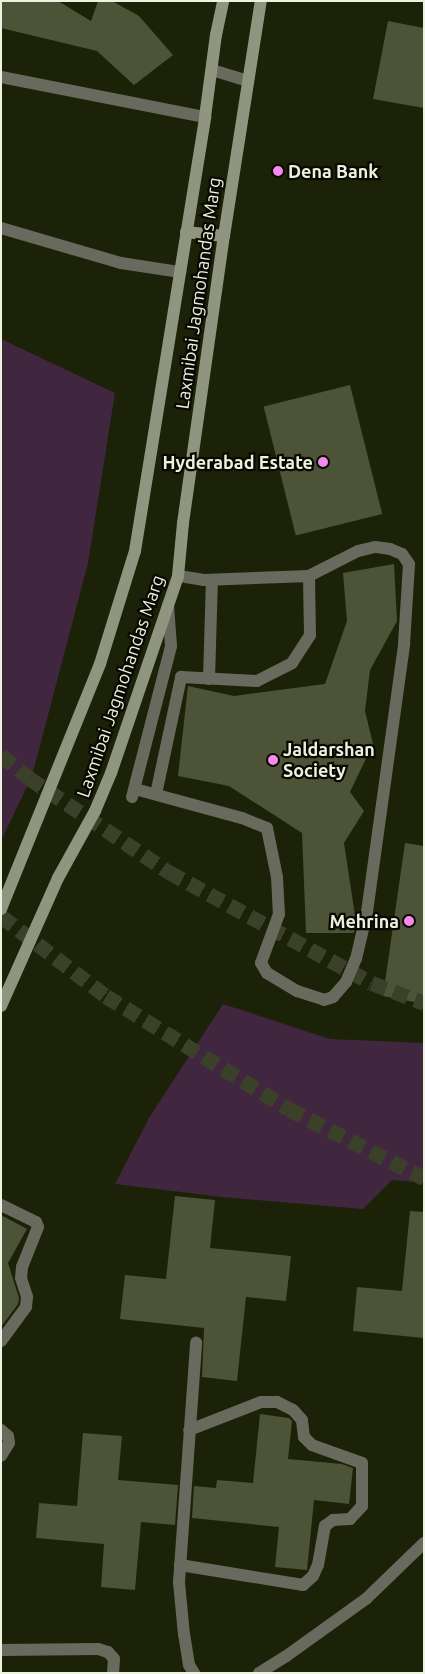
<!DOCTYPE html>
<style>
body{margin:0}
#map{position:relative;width:425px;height:1674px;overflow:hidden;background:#1c2207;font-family:Ubuntu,sans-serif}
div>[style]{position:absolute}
.green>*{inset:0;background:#41263f}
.building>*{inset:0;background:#4c5336;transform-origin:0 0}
.highway-tunnel>*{height:15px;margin-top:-7.5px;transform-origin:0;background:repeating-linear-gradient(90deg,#3b4128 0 15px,transparent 0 23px)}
.street>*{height:12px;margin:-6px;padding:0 6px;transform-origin:6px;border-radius:6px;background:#676a5d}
.secondary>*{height:12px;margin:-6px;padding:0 6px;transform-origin:6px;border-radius:6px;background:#909580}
.dots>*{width:14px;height:14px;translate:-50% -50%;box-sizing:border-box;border:2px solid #080a02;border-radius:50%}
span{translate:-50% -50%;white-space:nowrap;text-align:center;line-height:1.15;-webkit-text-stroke:4.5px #080a02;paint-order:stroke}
.poi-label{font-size:18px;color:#ecf1e0;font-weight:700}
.left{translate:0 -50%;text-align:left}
.right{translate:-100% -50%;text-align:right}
.street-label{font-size:18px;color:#ecf1e0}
.frame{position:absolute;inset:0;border:2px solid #ecf1e0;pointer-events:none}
</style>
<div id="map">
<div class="green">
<div style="clip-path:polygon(1px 339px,115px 393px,88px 563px,32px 776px,1px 841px)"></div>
<div style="clip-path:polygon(223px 1004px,330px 1039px,424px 1043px,424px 1183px,392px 1180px,363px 1209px,222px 1197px,115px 1184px,149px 1118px)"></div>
</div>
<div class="building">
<div style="clip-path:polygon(1px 1px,58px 1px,91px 21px,98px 1px,112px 1px,139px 16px,173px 55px,134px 85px,97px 51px,1px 28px)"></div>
<div style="clip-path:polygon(388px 21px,424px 28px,424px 108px,373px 99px)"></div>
<div style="left:350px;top:385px;width:133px;height:89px;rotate:76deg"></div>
<div style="clip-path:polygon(394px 564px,397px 621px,370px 670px,365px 711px,373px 744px,350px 792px,364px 811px,344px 843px,356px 922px,354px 933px,306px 933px,302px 833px,229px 786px,178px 776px,188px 686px,234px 696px,325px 684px,347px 621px,343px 573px)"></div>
<div style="clip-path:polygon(405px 843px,424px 846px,424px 1004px,383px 996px)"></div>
<div style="clip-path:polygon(175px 1196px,215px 1200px,210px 1248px,291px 1256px,286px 1301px,246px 1297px,237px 1381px,202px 1377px,204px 1328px,120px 1319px,125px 1275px,166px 1279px)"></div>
<div style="clip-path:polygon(410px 1211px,424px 1212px,424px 1338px,353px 1331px,357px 1287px,402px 1291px)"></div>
<div style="clip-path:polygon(1px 1215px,27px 1229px,8px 1263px,19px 1298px,18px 1304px,1px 1327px)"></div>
<div style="clip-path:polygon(260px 1414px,289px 1418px,292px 1421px,288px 1459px,342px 1464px,353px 1468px,349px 1504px,314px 1500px,307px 1570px,275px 1567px,279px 1527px,192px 1518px,194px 1486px,216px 1488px,217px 1480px,253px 1483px)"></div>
<div style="clip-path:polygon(83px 1433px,122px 1436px,118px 1480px,178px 1485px,175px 1525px,141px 1522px,135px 1590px,101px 1587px,104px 1544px,36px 1538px,39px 1503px,77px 1506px)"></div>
</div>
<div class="highway-tunnel">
<div style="left:1px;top:755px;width:36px;rotate:39deg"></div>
<div style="left:29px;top:778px;width:169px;rotate:33.9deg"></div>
<div style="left:169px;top:872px;width:231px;rotate:28.7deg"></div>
<div style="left:372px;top:983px;width:56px;rotate:21deg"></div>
<div style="left:1px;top:916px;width:132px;rotate:37.3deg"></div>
<div style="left:106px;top:996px;width:215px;rotate:31.7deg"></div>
<div style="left:289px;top:1109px;width:152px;rotate:27.1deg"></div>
</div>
<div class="street">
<div style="left:212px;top:70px;width:37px;rotate:17deg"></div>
<div style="left:1px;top:77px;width:208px;rotate:11.1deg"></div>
<div style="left:1px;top:228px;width:125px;rotate:16.3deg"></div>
<div style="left:121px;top:263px;width:60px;rotate:8.7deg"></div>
<div style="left:209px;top:679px;width:99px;rotate:-88.3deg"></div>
<div style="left:135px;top:789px;width:111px;rotate:15.2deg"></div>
<div style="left:242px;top:818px;width:27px;rotate:22deg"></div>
<div style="left:267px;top:828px;width:50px;rotate:78.5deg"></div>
<div style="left:277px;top:877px;width:37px;rotate:87deg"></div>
<div style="left:279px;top:914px;width:52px;rotate:110.2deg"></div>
<div style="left:261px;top:963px;width:12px;rotate:59deg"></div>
<div style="left:267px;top:973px;width:35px;rotate:31deg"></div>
<div style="left:297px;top:991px;width:28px;rotate:18deg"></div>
<div style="left:324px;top:1000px;width:9px;rotate:-18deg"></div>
<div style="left:333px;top:997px;width:20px;rotate:-49deg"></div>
<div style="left:346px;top:982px;width:25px;rotate:-67deg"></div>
<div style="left:356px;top:959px;width:48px;rotate:-76.8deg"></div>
<div style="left:367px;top:912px;width:271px;rotate:-82.1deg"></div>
<div style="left:404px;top:644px;width:80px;rotate:-86.4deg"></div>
<div style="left:409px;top:564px;width:12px;rotate:-125deg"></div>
<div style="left:402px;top:554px;width:13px;rotate:-157deg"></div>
<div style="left:390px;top:549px;width:15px;rotate:-172deg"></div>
<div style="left:375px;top:547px;width:17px;rotate:167deg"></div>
<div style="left:358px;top:551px;width:55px;rotate:153deg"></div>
<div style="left:309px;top:576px;width:105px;rotate:177.8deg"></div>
<div style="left:204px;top:580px;width:26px;rotate:-171deg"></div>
<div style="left:156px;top:794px;width:120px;rotate:-77.9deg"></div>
<div style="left:181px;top:677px;width:76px;rotate:3deg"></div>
<div style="left:257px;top:681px;width:39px;rotate:-27deg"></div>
<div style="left:292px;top:663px;width:33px;rotate:-57deg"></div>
<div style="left:310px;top:635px;width:59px;rotate:-91deg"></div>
<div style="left:132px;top:797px;width:156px;rotate:-75.5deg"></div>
<div style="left:171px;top:646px;width:41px;rotate:-94.2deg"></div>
<div style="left:1px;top:1205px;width:39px;rotate:26deg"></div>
<div style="left:36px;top:1222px;width:5px;rotate:68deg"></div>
<div style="left:38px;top:1227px;width:43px;rotate:111.8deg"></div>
<div style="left:22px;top:1267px;width:11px;rotate:95deg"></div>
<div style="left:21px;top:1278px;width:20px;rotate:72deg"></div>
<div style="left:27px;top:1297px;width:10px;rotate:96deg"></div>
<div style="left:26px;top:1307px;width:42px;rotate:126.3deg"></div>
<div style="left:1px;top:1430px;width:9px;rotate:41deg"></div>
<div style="left:8px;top:1436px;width:7px;rotate:82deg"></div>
<div style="left:9px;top:1443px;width:15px;rotate:122deg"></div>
<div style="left:180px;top:1565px;width:125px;rotate:9.2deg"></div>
<div style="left:303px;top:1585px;width:13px;rotate:-42deg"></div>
<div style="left:313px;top:1576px;width:12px;rotate:-66deg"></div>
<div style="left:318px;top:1565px;width:40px;rotate:-80deg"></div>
<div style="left:325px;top:1526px;width:10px;rotate:-37deg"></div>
<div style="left:333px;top:1520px;width:17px;rotate:-3deg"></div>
<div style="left:350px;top:1519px;width:18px;rotate:-47deg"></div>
<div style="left:362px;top:1506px;width:43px;rotate:-90deg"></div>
<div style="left:362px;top:1463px;width:53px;rotate:-160.2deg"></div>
<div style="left:312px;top:1445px;width:11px;rotate:-135deg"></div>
<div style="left:304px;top:1437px;width:17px;rotate:-97deg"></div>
<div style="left:302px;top:1420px;width:13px;rotate:-132deg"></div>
<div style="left:293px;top:1410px;width:18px;rotate:-153deg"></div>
<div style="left:277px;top:1402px;width:16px;rotate:180deg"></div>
<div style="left:261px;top:1402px;width:77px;rotate:158.7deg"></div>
<div style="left:1px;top:1650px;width:97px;rotate:-0.6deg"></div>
<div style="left:98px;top:1649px;width:10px;rotate:17deg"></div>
<div style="left:108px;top:1652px;width:9px;rotate:49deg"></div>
<div style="left:114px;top:1659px;width:14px;rotate:94deg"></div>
<div style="left:194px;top:1673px;width:9px;rotate:-122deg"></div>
<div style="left:189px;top:1665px;width:30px;rotate:-99deg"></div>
<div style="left:184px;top:1635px;width:53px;rotate:-95.4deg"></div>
<div style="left:179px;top:1582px;width:240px;rotate:-85.9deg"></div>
<div style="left:259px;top:1673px;width:31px;rotate:-32deg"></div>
<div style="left:285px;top:1657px;width:101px;rotate:-35.7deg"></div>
<div style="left:367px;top:1598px;width:79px;rotate:-44deg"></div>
</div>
<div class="secondary">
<div style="left:186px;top:232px;width:38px;rotate:6deg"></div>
<div style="left:1px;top:909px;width:264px;rotate:-68deg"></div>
<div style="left:100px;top:664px;width:118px;rotate:-72.8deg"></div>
<div style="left:135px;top:551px;width:440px;rotate:-80.8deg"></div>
<div style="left:205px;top:117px;width:83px;rotate:-82.4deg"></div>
<div style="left:216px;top:35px;width:35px;rotate:-78deg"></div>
<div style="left:1px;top:1006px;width:140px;rotate:-66deg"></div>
<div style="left:58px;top:878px;width:77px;rotate:-61.1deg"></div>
<div style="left:95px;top:811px;width:41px;rotate:-67.2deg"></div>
<div style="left:111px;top:773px;width:208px;rotate:-71.2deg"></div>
<div style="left:178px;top:576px;width:53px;rotate:-84.6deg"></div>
<div style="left:183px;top:523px;width:290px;rotate:-81.9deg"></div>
<div style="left:224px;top:236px;width:238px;rotate:-81.1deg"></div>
</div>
<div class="dots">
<div style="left:278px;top:171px;background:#f589ee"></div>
<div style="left:323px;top:462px;background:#f589ee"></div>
<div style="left:273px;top:760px;background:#f589ee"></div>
<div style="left:409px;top:921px;background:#f589ee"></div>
</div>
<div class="poi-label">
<span class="left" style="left:288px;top:171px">Dena Bank</span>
<span class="right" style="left:313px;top:462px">Hyderabad Estate</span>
<span class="left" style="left:283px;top:760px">Jaldarshan<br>Society</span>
<span class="right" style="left:399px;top:921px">Mehrina</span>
</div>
<div class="street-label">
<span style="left:198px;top:293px;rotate:-82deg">Laxmibai Jagmohandas Marg</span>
<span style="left:120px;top:686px;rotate:-71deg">Laxmibai Jagmohandas Marg</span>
</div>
<div class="frame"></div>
</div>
